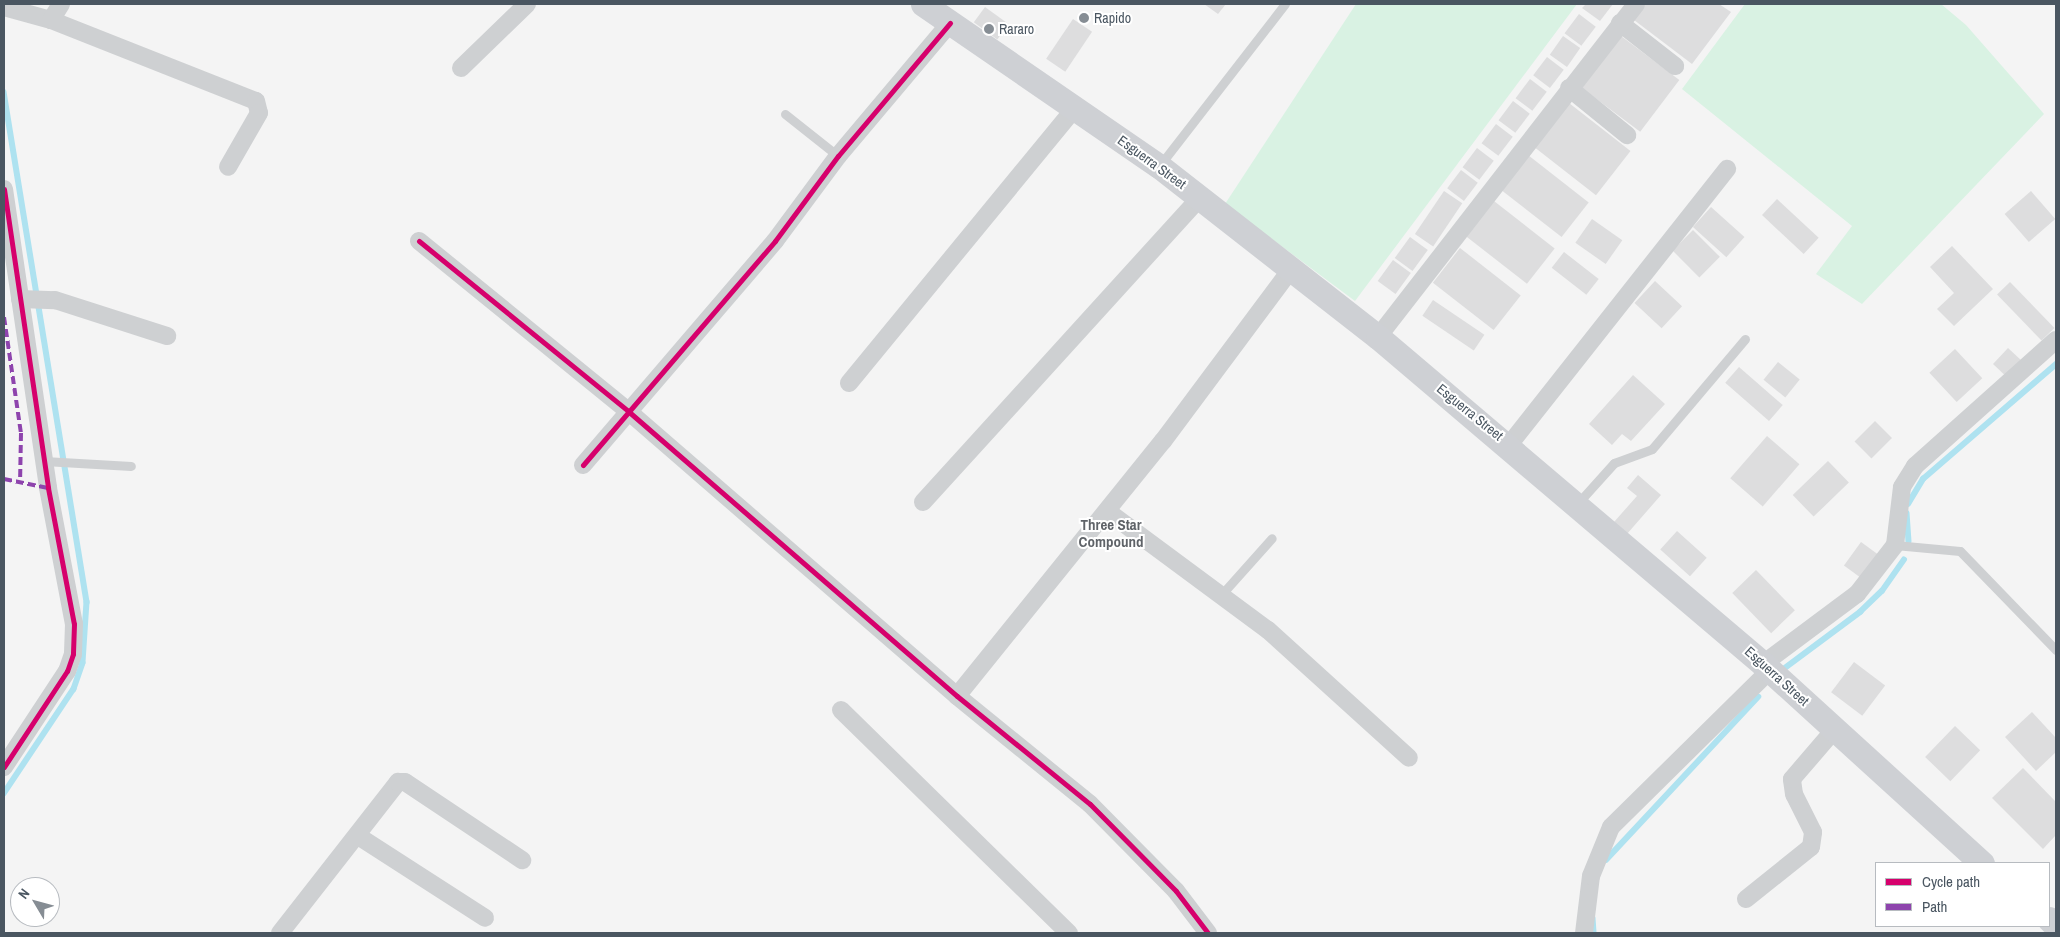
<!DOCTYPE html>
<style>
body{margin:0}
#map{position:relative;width:2060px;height:937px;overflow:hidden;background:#f4f4f4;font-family:"Archivo Narrow",sans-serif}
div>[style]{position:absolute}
.green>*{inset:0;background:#d9f2e3}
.stream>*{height:5.5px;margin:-2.75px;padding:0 2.75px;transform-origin:2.75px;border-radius:2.75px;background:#aee2f0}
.building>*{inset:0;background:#ddddde;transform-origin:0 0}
.service>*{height:9px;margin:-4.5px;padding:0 4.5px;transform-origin:4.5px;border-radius:4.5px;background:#ced0d2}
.minor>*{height:18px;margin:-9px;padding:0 9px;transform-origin:9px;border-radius:9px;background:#ced0d2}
.secondary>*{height:25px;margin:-12.5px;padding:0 12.5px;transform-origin:12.5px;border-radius:12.5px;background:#ced0d4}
.quiet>*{height:4px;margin-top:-2px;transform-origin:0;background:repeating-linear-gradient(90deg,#8e44ad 0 8px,transparent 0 12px)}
.cycleway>*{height:5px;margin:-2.5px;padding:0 2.5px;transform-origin:2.5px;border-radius:2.5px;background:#d6006c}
.dots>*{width:14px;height:14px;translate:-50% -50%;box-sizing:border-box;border:2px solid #fff;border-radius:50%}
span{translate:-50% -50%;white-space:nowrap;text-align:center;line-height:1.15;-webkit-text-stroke:4px #fff;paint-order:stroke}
.poi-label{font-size:14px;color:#4a5661}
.left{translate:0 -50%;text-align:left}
.street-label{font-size:14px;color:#4a5661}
.neighbourhood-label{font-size:15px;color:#5f6368;font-weight:700}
.frame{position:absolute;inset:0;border:5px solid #4a5661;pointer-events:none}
.legend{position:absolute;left:1875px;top:862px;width:175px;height:65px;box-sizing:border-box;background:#fff;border:1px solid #b7bbc0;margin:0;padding:6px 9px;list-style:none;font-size:15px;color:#4a5661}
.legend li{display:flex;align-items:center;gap:10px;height:25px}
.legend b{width:25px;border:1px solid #b7bbc0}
.north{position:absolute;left:10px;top:877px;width:50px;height:50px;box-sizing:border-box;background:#fff;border:1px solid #b7bbc0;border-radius:50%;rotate:307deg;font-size:14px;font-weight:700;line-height:20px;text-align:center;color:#4a5661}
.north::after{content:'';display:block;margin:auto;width:18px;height:22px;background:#868d94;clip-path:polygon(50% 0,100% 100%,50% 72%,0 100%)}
</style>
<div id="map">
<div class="green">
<div style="clip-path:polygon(1356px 4px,1577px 4px,1355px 301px,1225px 204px)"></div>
<div style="clip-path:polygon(1745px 4px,1941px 4px,1966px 25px,2044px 114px,1862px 304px,1816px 274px,1852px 226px,1682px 89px)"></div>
</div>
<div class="stream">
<div style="left:4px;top:92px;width:517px;rotate:80.76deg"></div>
<div style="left:87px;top:602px;width:61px;rotate:93.8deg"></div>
<div style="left:83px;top:663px;width:28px;rotate:109deg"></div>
<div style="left:74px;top:689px;width:126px;rotate:123.7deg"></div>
<div style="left:1908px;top:504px;width:29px;rotate:-59deg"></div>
<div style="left:1923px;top:479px;width:176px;rotate:-40.8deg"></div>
<div style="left:1907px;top:513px;width:28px;rotate:86deg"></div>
<div style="left:1785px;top:668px;width:94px;rotate:-36.7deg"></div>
<div style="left:1860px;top:612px;width:30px;rotate:-44deg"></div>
<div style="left:1882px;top:591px;width:38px;rotate:-55deg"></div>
<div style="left:1606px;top:860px;width:223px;rotate:-47deg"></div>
<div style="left:1593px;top:918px;width:15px;rotate:86deg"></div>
</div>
<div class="building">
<div style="clip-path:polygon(1204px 4px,1226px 4px,1218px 14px)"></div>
<div style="clip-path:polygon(1586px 4px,1613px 4px,1600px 21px,1582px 8px)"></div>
<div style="clip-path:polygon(1646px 4px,1719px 4px,1731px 12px,1692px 64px,1634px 20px)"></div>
<div style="left:985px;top:7px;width:29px;height:19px;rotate:36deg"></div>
<div style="left:1579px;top:14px;width:21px;height:24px;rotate:37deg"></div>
<div style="left:1073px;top:19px;width:23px;height:48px;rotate:34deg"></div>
<div style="left:1563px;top:36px;width:21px;height:23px;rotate:35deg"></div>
<div style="left:1621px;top:36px;width:73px;height:65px;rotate:37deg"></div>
<div style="left:1547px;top:57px;width:21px;height:23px;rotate:37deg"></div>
<div style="left:1530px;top:79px;width:21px;height:24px;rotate:37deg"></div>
<div style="left:1513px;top:101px;width:21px;height:24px;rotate:37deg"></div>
<div style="left:1569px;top:103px;width:78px;height:56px;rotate:38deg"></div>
<div style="left:1496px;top:124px;width:21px;height:24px;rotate:37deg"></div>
<div style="left:1477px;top:148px;width:21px;height:24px;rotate:37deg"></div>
<div style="left:1528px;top:155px;width:77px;height:44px;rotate:38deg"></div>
<div style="left:1461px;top:170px;width:21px;height:23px;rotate:37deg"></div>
<div style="left:1444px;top:191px;width:22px;height:52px;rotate:34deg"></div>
<div style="left:2031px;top:191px;width:37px;height:35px;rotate:49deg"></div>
<div style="left:1777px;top:199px;width:57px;height:22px;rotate:43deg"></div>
<div style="left:1494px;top:201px;width:77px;height:45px;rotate:38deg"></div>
<div style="left:1711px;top:207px;width:45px;height:27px;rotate:42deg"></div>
<div style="left:1592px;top:219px;width:37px;height:29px;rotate:35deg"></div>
<div style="left:1693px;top:230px;width:38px;height:29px;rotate:45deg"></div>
<div style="left:1410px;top:237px;width:22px;height:26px;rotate:36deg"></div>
<div style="clip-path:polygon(1952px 246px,1993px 289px,1954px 326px,1937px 309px,1954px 293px,1930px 267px)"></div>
<div style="left:1460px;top:248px;width:77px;height:44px;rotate:38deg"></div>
<div style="left:1564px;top:252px;width:44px;height:20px;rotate:38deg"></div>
<div style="left:1393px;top:260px;width:22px;height:26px;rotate:36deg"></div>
<div style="left:1655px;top:281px;width:37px;height:30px;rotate:43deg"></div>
<div style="left:2010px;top:282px;width:64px;height:18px;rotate:46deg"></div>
<div style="left:1433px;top:300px;width:62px;height:19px;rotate:34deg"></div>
<div style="left:2008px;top:348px;width:21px;height:22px;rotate:43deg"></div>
<div style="left:1955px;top:349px;width:40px;height:35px;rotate:47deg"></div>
<div style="left:1778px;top:362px;width:28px;height:23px;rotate:39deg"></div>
<div style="left:1739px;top:367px;width:58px;height:21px;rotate:41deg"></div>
<div style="clip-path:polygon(1633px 375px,1665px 404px,1631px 441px,1622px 434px,1612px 445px,1589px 424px)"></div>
<div style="left:1875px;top:421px;width:24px;height:29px;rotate:45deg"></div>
<div style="left:1767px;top:436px;width:43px;height:56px;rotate:41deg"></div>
<div style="left:1828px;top:461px;width:30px;height:49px;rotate:46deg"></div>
<div style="clip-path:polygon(1638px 475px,1661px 495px,1627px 534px,1614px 522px,1637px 496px,1627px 488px)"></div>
<div style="left:1677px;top:531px;width:40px;height:25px;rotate:42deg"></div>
<div style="left:1861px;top:542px;width:22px;height:29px;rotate:36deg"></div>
<div style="left:1756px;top:570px;width:56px;height:33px;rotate:46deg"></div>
<div style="left:1854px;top:662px;width:39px;height:38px;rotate:37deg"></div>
<div style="clip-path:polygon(2032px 712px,2056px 738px,2056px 752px,2036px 771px,2005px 737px)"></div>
<div style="left:1955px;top:726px;width:35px;height:43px;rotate:44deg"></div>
<div style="clip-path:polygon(2023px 768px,2056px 802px,2056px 835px,2043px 849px,1992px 798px)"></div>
</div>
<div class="service">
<div style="left:785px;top:114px;width:68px;rotate:38.4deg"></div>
<div style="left:1160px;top:165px;width:204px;rotate:-52.2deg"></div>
<div style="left:44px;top:461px;width:87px;rotate:3.3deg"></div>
<div style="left:1578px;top:503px;width:54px;rotate:-48deg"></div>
<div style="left:1614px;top:463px;width:40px;rotate:-20.2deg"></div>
<div style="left:1652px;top:449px;width:144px;rotate:-49.8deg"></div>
<div style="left:1895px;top:545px;width:65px;rotate:5.3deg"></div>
<div style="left:1960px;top:551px;width:138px;rotate:45.9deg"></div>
<div style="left:1221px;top:595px;width:76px;rotate:-48.2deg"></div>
</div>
<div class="minor">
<div style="left:4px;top:7px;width:49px;rotate:15.5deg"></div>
<div style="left:51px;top:20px;width:220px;rotate:21.6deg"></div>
<div style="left:256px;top:101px;width:12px;rotate:76deg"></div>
<div style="left:259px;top:113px;width:62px;rotate:119.9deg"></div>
<div style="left:51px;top:20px;width:19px;rotate:-58deg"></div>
<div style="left:1620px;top:23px;width:70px;rotate:38deg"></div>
<div style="left:461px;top:68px;width:92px;rotate:-44.1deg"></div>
<div style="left:1569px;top:88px;width:75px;rotate:39deg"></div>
<div style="left:4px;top:189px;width:302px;rotate:81.6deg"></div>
<div style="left:48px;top:488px;width:138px;rotate:79.2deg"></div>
<div style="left:74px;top:624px;width:30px;rotate:92deg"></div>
<div style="left:73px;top:654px;width:18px;rotate:109deg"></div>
<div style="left:67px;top:671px;width:115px;rotate:123.3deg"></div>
<div style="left:419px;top:241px;width:269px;rotate:39.1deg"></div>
<div style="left:628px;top:411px;width:435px;rotate:40.9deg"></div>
<div style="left:957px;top:696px;width:171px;rotate:39.1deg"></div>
<div style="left:1090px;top:804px;width:122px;rotate:45.3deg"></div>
<div style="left:1176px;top:891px;width:53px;rotate:52.7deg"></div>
<div style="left:20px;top:299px;width:35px;rotate:2deg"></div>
<div style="left:55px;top:300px;width:118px;rotate:17.8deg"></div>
<div style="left:1378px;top:337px;width:421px;rotate:-52.2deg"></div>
<div style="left:849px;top:383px;width:357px;rotate:-50.6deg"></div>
<div style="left:1509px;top:445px;width:352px;rotate:-51.7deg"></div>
<div style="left:583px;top:465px;width:295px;rotate:-49.4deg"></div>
<div style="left:775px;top:241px;width:106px;rotate:-53.5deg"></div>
<div style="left:838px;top:156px;width:174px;rotate:-49.9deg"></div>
<div style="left:923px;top:502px;width:411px;rotate:-47.7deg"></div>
<div style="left:1107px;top:511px;width:200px;rotate:36.5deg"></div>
<div style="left:1268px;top:630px;width:190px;rotate:42.2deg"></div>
<div style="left:1763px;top:664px;width:117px;rotate:-36.7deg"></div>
<div style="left:1857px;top:594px;width:62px;rotate:-52.2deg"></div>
<div style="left:1895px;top:545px;width:58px;rotate:-83.1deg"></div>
<div style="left:1902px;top:487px;width:25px;rotate:-58deg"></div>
<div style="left:1915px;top:466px;width:189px;rotate:-41.8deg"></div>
<div style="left:957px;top:696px;width:328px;rotate:-51.1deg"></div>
<div style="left:1163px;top:441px;width:214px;rotate:-53.3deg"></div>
<div style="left:841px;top:710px;width:319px;rotate:44.4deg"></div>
<div style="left:358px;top:836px;width:151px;rotate:32.8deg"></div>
<div style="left:1746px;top:899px;width:83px;rotate:-38.7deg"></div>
<div style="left:1811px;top:847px;width:15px;rotate:-82deg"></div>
<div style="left:1813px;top:832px;width:42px;rotate:-116.6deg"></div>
<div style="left:1794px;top:794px;width:15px;rotate:-98deg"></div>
<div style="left:1792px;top:779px;width:66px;rotate:-49.3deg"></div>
<div style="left:280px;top:933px;width:192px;rotate:-52deg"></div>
<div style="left:398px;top:782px;width:7px"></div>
<div style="left:405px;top:782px;width:141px;rotate:33.7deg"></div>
<div style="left:1584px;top:933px;width:57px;rotate:-83deg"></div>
<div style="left:1591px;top:876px;width:53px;rotate:-67.8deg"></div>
<div style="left:1611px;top:827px;width:223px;rotate:-44.6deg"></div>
</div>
<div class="secondary">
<div style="left:923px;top:4px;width:286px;rotate:34.5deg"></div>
<div style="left:1159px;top:166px;width:278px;rotate:38deg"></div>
<div style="left:1378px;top:337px;width:505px;rotate:40.34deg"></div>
<div style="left:1763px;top:664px;width:296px;rotate:42.3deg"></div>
<div style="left:2049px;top:919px;width:10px;rotate:45deg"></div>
</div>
<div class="quiet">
<div style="left:4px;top:317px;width:117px;rotate:81.7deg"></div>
<div style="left:21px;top:433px;width:51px;rotate:91.1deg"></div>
<div style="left:4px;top:479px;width:45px;rotate:11.6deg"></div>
</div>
<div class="cycleway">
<div style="left:4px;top:189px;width:302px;rotate:81.6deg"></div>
<div style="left:48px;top:488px;width:138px;rotate:79.2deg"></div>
<div style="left:74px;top:624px;width:30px;rotate:92deg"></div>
<div style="left:73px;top:654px;width:18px;rotate:109deg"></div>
<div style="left:67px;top:671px;width:115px;rotate:123.3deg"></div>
<div style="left:419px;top:241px;width:269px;rotate:39.1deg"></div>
<div style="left:628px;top:411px;width:435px;rotate:40.9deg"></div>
<div style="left:957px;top:696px;width:171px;rotate:39.1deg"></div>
<div style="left:1090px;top:804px;width:122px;rotate:45.3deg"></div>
<div style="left:1176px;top:891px;width:53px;rotate:52.7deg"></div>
<div style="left:583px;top:465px;width:295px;rotate:-49.4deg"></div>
<div style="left:775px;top:241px;width:106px;rotate:-53.5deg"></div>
<div style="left:838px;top:156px;width:174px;rotate:-49.9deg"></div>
</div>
<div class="dots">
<div style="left:1084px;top:18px;background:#868d94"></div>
<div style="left:989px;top:29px;background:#868d94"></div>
</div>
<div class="poi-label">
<span class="left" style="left:1094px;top:18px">Rapido</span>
<span class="left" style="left:999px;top:29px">Rararo</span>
</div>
<div class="street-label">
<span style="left:1152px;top:162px;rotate:36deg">Esguerra Street</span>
<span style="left:1470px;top:412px;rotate:39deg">Esguerra Street</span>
<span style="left:1777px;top:676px;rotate:42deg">Esguerra Street</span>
</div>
<div class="neighbourhood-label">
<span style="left:1111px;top:533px">Three Star<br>Compound</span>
</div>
<div class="frame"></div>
<ul class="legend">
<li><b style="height:6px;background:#d6006c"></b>Cycle path</li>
<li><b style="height:6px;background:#8e44ad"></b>Path</li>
</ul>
<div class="north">N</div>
</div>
